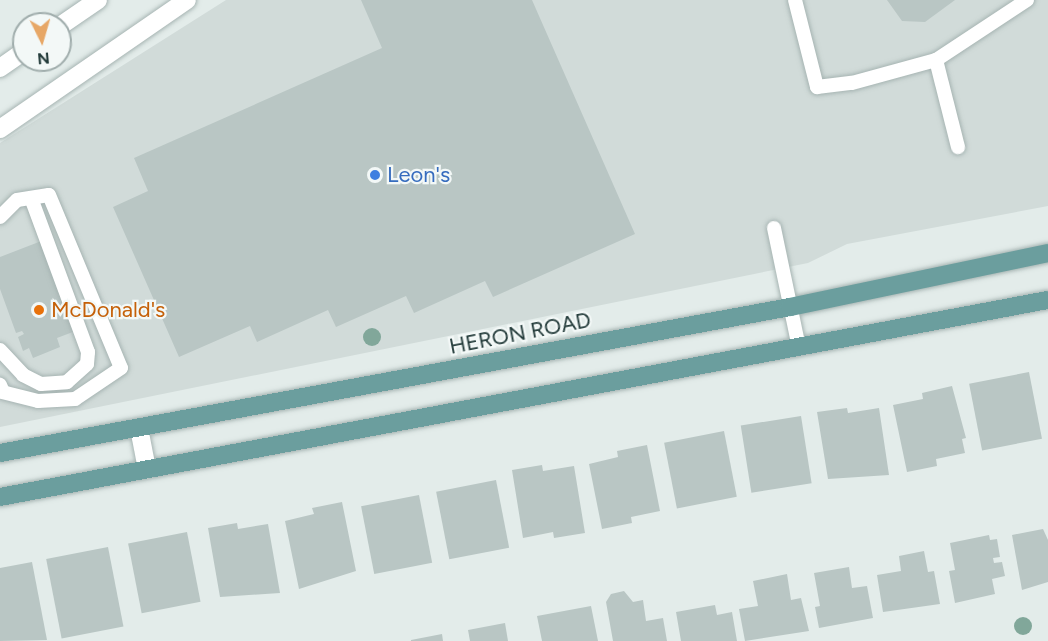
<!DOCTYPE html>
<style>
body{margin:0}
#map{position:relative;width:1048px;height:641px;overflow:hidden;background:#e3ecea;font-family:Figtree,sans-serif}
div>[style]{position:absolute}
.built>*{inset:0;background:#d1dbd9}
.building>*{inset:0;background:#b9c6c4;transform-origin:0 0}
.roads{filter:drop-shadow(0 0 2px #a6b4b2) drop-shadow(0 0 2px #a6b4b2)}
.lane>*{height:14px;margin:-7px;padding:0 7px;transform-origin:7px;border-radius:7px;background:#fff}
.secondary>*{height:18px;margin:-9px;padding:0 9px;transform-origin:9px;border-radius:9px;background:#fff}
.primary>*{height:18px;margin:-9px;padding:0 9px;transform-origin:9px;border-radius:9px;background:#6b9e9e}
.trees>*{width:18px;height:18px;margin:-9px;border-radius:50%;background:#81a79a}
.dots>*{width:16px;height:16px;translate:-50% -50%;box-sizing:border-box;border:3px solid #f3f8f7;border-radius:50%}
span{translate:-50% -50%;white-space:nowrap;text-align:center;line-height:1.15;-webkit-text-stroke:4.5px #f3f8f7;paint-order:stroke}
.shop-label{font-size:22px;color:#366cbe}
.left{translate:0 -50%;text-align:left}
.food-label{font-size:22px;color:#c56008}
.street-label{font-size:22px;color:#243c3b}
.north{position:absolute;left:12px;top:12px;width:60px;height:60px;box-sizing:border-box;background:#f3f8f7;border:2px solid #a0adac;border-radius:50%;rotate:175deg;font-size:16px;font-weight:700;line-height:24px;text-align:center;color:#243c3b}
.north::after{content:'';display:block;margin:auto;width:21px;height:27px;background:#e7a766;clip-path:polygon(50% 0,100% 100%,50% 72%,0 100%)}
</style>
<div id="map">
<div class="built">
<div style="clip-path:polygon(226px 0,1048px 0,1048px 206px,847px 244px,808px 263px,0 427px,0 143px)"></div>
</div>
<div class="building">
<div style="clip-path:polygon(361px 0,532px 0,635px 234px,493px 297px,485px 281px,414px 313px,406px 296px,336px 327px,328px 310px,257px 342px,250px 326px,179px 357px,113px 207px,148px 191px,134px 158px,382px 48px)"></div>
<div style="clip-path:polygon(887px 0,955px 0,925px 22px,902px 21px)"></div>
<div style="clip-path:polygon(44px 240px,78px 330px,57px 338px,60px 347px,33px 358px,29px 348px,23px 351px,18px 337px,24px 334px,22px 331px,16px 333px,0 289px,0 257px)"></div>
<div style="left:1029px;top:372px;width:68px;height:61px;rotate:79deg"></div>
<div style="clip-path:polygon(952px 386px,966px 438px,962px 439px,965px 453px,936px 459px,937px 466px,907px 472px,893px 405px,923px 399px,922px 393px)"></div>
<div style="clip-path:polygon(847px 408px,848px 413px,879px 408px,889px 475px,828px 479px,817px 412px)"></div>
<div style="left:801px;top:416px;width:68px;height:61px;rotate:81deg"></div>
<div style="left:724px;top:431px;width:67px;height:61px;rotate:79deg"></div>
<div style="clip-path:polygon(647px 445px,660px 511px,631px 517px,632px 523px,602px 529px,589px 464px,618px 457px,617px 451px)"></div>
<div style="clip-path:polygon(542px 465px,543px 471px,574px 466px,585px 533px,554px 538px,553px 532px,523px 538px,512px 470px)"></div>
<div style="left:496px;top:480px;width:69px;height:61px;rotate:79deg"></div>
<div style="left:419px;top:495px;width:69px;height:59px;rotate:79deg"></div>
<div style="clip-path:polygon(342px 502px,356px 571px,299px 589px,285px 521px,314px 514px,312px 508px)"></div>
<div style="clip-path:polygon(237px 523px,238px 529px,268px 524px,280px 593px,220px 597px,208px 528px)"></div>
<div style="clip-path:polygon(1043px 529px,1048px 540px,1048px 582px,1022px 590px,1012px 535px)"></div>
<div style="left:187px;top:532px;width:71px;height:60px;rotate:79deg"></div>
<div style="clip-path:polygon(989px 535px,990px 540px,997px 539px,1000px 557px,993px 558px,994px 563px,1002px 562px,1005px 576px,992px 579px,995px 594px,955px 603px,949px 571px,955px 570px,950px 543px)"></div>
<div style="left:108px;top:547px;width:81px;height:63px;rotate:79deg"></div>
<div style="clip-path:polygon(924px 551px,928px 572px,934px 571px,940px 604px,883px 612px,877px 575px,901px 571px,899px 556px)"></div>
<div style="clip-path:polygon(32px 562px,47px 640px,0 641px,0 568px)"></div>
<div style="clip-path:polygon(849px 567px,852px 588px,867px 586px,873px 618px,819px 628px,815px 607px,820px 606px,814px 573px)"></div>
<div style="clip-path:polygon(787px 574px,791px 600px,801px 598px,809px 631px,745px 641px,739px 609px,758px 606px,753px 581px)"></div>
<div style="clip-path:polygon(624px 591px,633px 602px,643px 600px,646px 621px,663px 618px,667px 641px,613px 641px,606px 602px,611px 594px)"></div>
<div style="clip-path:polygon(715px 605px,717px 615px,732px 612px,737px 641px,681px 641px,676px 612px)"></div>
<div style="clip-path:polygon(591px 606px,598px 641px,542px 641px,537px 616px)"></div>
<div style="clip-path:polygon(505px 623px,508px 641px,470px 641px,468px 630px)"></div>
<div style="clip-path:polygon(442px 634px,443px 641px,411px 641px,411px 640px)"></div>
</div>
<div class="roads">
<div class="lane">
<div style="left:795px;top:0;width:90px;rotate:75.8deg"></div>
<div style="left:817px;top:87px;width:35px;rotate:-7deg"></div>
<div style="left:852px;top:83px;width:87px;rotate:-15.3deg"></div>
<div style="left:936px;top:60px;width:109px;rotate:-33.4deg"></div>
<div style="left:936px;top:60px;width:90px;rotate:75.8deg"></div>
<div style="left:0;top:217px;width:24px;rotate:-45deg"></div>
<div style="left:17px;top:200px;width:32px;rotate:-9deg"></div>
<div style="left:49px;top:195px;width:187px;rotate:67.4deg"></div>
<div style="left:121px;top:368px;width:55px;rotate:146deg"></div>
<div style="left:75px;top:399px;width:37px;rotate:177deg"></div>
<div style="left:38px;top:401px;width:36px;rotate:-166deg"></div>
<div style="left:3px;top:392px;width:8px;rotate:-113deg"></div>
<div style="left:774px;top:228px;width:123px;rotate:78.2deg"></div>
<div style="left:0;top:350px;width:34px;rotate:47deg"></div>
<div style="left:23px;top:375px;width:20px;rotate:27deg"></div>
<div style="left:41px;top:384px;width:26px;rotate:-4deg"></div>
<div style="left:67px;top:382px;width:27px;rotate:-42deg"></div>
<div style="left:87px;top:364px;width:12px;rotate:-85deg"></div>
<div style="left:88px;top:352px;width:164px;rotate:-110.3deg"></div>
</div>
<div class="secondary">
<div style="left:60px;top:26px;width:46px;rotate:-34.4deg"></div>
<div style="left:0;top:68px;width:29px;rotate:-35deg"></div>
<div style="left:0;top:129px;width:227px;rotate:-34.6deg"></div>
<div style="left:139px;top:428px;width:42px;rotate:79deg"></div>
</div>
<div class="primary">
<div style="left:0;top:453px;width:803px;rotate:-10.47deg"></div>
<div style="left:790px;top:307px;width:264px;rotate:-11.8deg"></div>
<div style="left:0;top:497px;width:1066px;rotate:-10.65deg"></div>
</div>
</div>
<div class="trees">
<div style="left:372px;top:337px"></div>
<div style="left:1023px;top:626px"></div>
</div>
<div class="dots">
<div style="left:375px;top:175px;background:#3f7fe0"></div>
<div style="left:39px;top:310px;background:#e8710a"></div>
</div>
<div class="shop-label">
<span class="left" style="left:387px;top:175px">Leon's</span>
</div>
<div class="food-label">
<span class="left" style="left:51px;top:310px">McDonald's</span>
</div>
<div class="street-label">
<span style="left:520px;top:333px;rotate:-11deg">HERON ROAD</span>
</div>
<div class="north">N</div>
</div>
